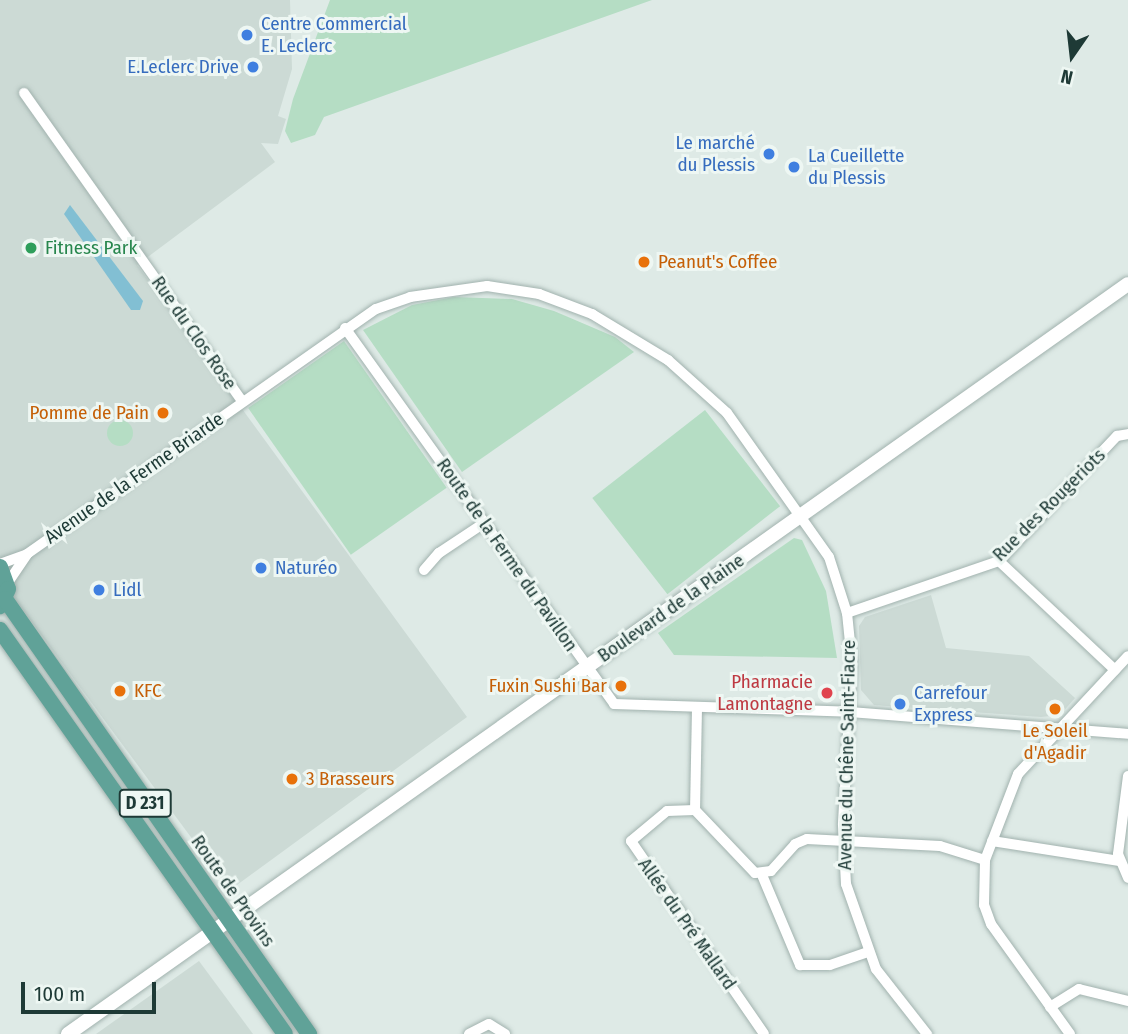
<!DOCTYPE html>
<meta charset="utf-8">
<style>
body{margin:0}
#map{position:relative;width:1128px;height:1034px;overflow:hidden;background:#deeae6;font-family:"Fira Sans Condensed",sans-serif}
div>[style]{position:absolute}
.built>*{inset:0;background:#ccdad5}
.green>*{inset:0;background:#b5ddc4;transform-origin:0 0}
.round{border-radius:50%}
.water>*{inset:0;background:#82bfd3}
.roads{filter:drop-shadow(0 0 2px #a1b2ae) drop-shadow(0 0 2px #a1b2ae)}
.street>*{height:10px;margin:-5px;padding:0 5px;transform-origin:5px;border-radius:5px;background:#fff}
.secondary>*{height:14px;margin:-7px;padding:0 7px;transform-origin:7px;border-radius:7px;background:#fff}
.primary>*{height:16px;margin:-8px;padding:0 8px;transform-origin:8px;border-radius:8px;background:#60a298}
.dots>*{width:19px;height:19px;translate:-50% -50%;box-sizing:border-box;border:4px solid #eef7f3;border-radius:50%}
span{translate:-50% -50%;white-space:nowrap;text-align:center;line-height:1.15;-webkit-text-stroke:6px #eef7f3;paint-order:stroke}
.shield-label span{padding:2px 5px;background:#eef7f3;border:2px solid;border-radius:5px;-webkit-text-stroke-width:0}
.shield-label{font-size:18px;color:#1e3a36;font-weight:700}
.shop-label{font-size:19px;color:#366cbe}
.left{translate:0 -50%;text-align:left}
.right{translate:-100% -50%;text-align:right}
.leisure-label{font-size:19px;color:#27864d}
.food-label{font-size:19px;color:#c56008}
.street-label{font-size:19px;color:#1e3a36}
.health-label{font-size:19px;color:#be3a42}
.north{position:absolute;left:1037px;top:21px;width:70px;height:70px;-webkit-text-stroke:5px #eef7f3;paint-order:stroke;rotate:194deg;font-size:19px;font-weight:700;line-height:28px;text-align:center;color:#1e3a36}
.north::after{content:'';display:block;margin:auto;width:24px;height:32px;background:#1e3a36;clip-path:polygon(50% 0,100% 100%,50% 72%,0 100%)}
.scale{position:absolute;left:21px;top:982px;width:135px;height:32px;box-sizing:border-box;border:4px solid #1e3a36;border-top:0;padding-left:9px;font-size:21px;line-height:24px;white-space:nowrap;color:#1e3a36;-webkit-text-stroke:5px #eef7f3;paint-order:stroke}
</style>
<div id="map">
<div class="built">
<div style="clip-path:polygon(0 0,290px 0,292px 69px,278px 116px,286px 119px,278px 144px,261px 143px,275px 162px,137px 265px,467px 717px,230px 890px,0 579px)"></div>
<div style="clip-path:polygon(931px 595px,946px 648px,1029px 656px,1075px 698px,1060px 715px,1041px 717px,874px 705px,861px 690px,859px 626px,865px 617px)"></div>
<div style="clip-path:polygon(199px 961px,253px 1034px,96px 1034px)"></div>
</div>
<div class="green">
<div style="clip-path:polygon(330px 0,652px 0,324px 117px,315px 135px,291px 143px,285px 131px,293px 99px)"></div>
<div style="clip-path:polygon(454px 297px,512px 299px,554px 311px,615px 337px,634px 352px,462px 472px,363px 330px,412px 305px)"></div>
<div style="left:344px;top:341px;width:179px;height:117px;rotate:55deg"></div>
<div style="left:705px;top:410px;width:122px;height:143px;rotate:52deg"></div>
<div class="round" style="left:107px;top:420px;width:26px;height:26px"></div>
<div style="clip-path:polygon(794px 538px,802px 540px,826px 591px,837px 658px,674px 655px,658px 633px)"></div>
</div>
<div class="water">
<div style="clip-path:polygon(70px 205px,143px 301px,140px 310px,131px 310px,64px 214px)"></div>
</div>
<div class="roads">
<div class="street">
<div style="left:24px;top:93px;width:377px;rotate:54.7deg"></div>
<div style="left:345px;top:328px;width:462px;rotate:54.4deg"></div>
<div style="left:614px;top:704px;width:236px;rotate:1.9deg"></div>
<div style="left:850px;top:712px;width:279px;rotate:4.5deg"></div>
<div style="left:999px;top:561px;width:159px;rotate:43.2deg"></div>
<div style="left:0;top:564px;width:29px;rotate:-20deg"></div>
<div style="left:27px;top:554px;width:426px;rotate:-35.1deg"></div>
<div style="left:376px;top:309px;width:36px;rotate:-19deg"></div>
<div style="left:410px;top:297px;width:78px;rotate:-8.1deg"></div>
<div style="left:487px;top:286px;width:53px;rotate:8.7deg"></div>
<div style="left:539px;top:294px;width:57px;rotate:20.7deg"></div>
<div style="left:592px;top:314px;width:89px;rotate:31.2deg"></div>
<div style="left:668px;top:360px;width:79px;rotate:41.9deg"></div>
<div style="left:727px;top:413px;width:176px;rotate:54.7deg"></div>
<div style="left:829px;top:557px;width:59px;rotate:72.2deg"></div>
<div style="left:847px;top:613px;width:49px;rotate:84.2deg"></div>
<div style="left:852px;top:662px;width:163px;rotate:93.2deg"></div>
<div style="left:843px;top:825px;width:59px;rotate:87.1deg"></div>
<div style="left:846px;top:884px;width:90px;rotate:70.6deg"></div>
<div style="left:876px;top:969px;width:83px;rotate:51.9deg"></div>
<div style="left:424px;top:570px;width:23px;rotate:-49deg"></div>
<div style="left:439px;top:553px;width:54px;rotate:-33.7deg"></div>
<div style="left:7px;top:584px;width:36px;rotate:-56deg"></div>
<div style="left:847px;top:613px;width:161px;rotate:-18.9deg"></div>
<div style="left:999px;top:561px;width:172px;rotate:-46.7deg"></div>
<div style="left:1117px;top:436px;width:11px;rotate:-10deg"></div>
<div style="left:697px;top:708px;width:102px;rotate:91.1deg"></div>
<div style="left:695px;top:810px;width:87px;rotate:46.4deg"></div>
<div style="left:755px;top:873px;width:16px;rotate:-7deg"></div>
<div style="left:771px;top:871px;width:36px;rotate:-48deg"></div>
<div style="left:795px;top:844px;width:13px;rotate:-23deg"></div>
<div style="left:807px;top:839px;width:133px;rotate:3deg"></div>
<div style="left:940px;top:846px;width:47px;rotate:17.3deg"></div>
<div style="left:1128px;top:776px;width:79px;rotate:97.3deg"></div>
<div style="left:1118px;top:854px;width:26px;rotate:67deg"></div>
<div style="left:695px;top:810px;width:28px;rotate:178deg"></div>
<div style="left:667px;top:811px;width:47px;rotate:140.2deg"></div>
<div style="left:631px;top:841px;width:234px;rotate:55.4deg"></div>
<div style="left:992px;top:841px;width:129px;rotate:8.9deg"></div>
<div style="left:762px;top:875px;width:98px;rotate:67.1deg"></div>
<div style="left:800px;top:965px;width:30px"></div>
<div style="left:830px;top:965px;width:39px;rotate:-19deg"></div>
<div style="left:1050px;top:1007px;width:34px;rotate:-32deg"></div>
<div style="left:1079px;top:989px;width:50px;rotate:13.8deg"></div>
<div style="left:469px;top:1034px;width:22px;rotate:-27deg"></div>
<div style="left:489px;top:1024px;width:19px;rotate:32deg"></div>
<div style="left:1070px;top:1034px;width:135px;rotate:-125.7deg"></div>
<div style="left:991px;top:924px;width:20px;rotate:-110deg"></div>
<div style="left:984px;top:905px;width:45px;rotate:-88.7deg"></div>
<div style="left:985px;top:860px;width:92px;rotate:-69deg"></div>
<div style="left:1018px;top:774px;width:161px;rotate:-47deg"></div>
</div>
<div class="secondary">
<div style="left:68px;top:1034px;width:1298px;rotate:-35.28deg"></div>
</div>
<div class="primary">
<div style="left:0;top:567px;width:23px;rotate:70deg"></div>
<div style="left:8px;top:589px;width:19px;rotate:115deg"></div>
<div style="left:5px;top:599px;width:531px;rotate:55.05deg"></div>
<div style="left:0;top:630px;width:494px;rotate:54.8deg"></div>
</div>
</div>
<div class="dots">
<div style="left:247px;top:35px;background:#3f7fe0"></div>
<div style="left:253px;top:67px;background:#3f7fe0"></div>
<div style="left:769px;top:154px;background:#3f7fe0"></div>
<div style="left:794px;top:167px;background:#3f7fe0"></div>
<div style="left:31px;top:248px;background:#2e9e5b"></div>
<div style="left:644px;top:262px;background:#e8710a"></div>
<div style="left:163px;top:413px;background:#e8710a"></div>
<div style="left:261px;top:568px;background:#3f7fe0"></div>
<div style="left:99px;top:590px;background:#3f7fe0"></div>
<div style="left:621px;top:686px;background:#e8710a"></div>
<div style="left:120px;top:691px;background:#e8710a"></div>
<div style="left:827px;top:693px;background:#e0444e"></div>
<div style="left:900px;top:704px;background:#3f7fe0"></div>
<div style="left:1055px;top:709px;background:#e8710a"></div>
<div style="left:292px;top:779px;background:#e8710a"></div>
</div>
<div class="shield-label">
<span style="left:145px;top:803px">D 231</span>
</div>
<div class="shop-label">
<span class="left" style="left:261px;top:35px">Centre Commercial<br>E. Leclerc</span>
<span class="right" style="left:239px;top:67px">E.Leclerc Drive</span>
<span class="right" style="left:755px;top:154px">Le marché<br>du Plessis</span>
<span class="left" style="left:808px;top:167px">La Cueillette<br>du Plessis</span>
<span class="left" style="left:275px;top:568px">Naturéo</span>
<span class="left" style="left:113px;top:590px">Lidl</span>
<span class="left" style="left:914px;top:704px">Carrefour<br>Express</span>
</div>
<div class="leisure-label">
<span class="left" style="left:45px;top:248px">Fitness Park</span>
</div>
<div class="food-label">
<span class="left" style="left:658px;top:262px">Peanut's Coffee</span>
<span class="right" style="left:149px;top:413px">Pomme de Pain</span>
<span class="right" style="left:607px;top:686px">Fuxin Sushi Bar</span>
<span class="left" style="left:134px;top:691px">KFC</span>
<span style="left:1055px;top:742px">Le Soleil<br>d'Agadir</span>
<span class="left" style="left:306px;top:779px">3 Brasseurs</span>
</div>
<div class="street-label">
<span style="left:194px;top:333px;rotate:55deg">Rue du Clos Rose</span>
<span style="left:134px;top:478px;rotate:-35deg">Avenue de la Ferme Briarde</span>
<span style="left:1049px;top:505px;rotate:-45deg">Rue des Rougeriots</span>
<span style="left:507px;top:555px;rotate:55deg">Route de la Ferme du Pavillon</span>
<span style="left:671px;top:608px;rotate:-35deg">Boulevard de la Plaine</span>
<span style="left:847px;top:755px;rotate:-89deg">Avenue du Chêne Saint-Fiacre</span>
<span style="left:233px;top:891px;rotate:55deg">Route de Provins</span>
<span style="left:687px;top:924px;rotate:55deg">Allée du Pré Mallard</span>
</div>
<div class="health-label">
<span class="right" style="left:813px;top:693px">Pharmacie<br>Lamontagne</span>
</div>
<div class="north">N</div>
<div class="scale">100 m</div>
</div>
